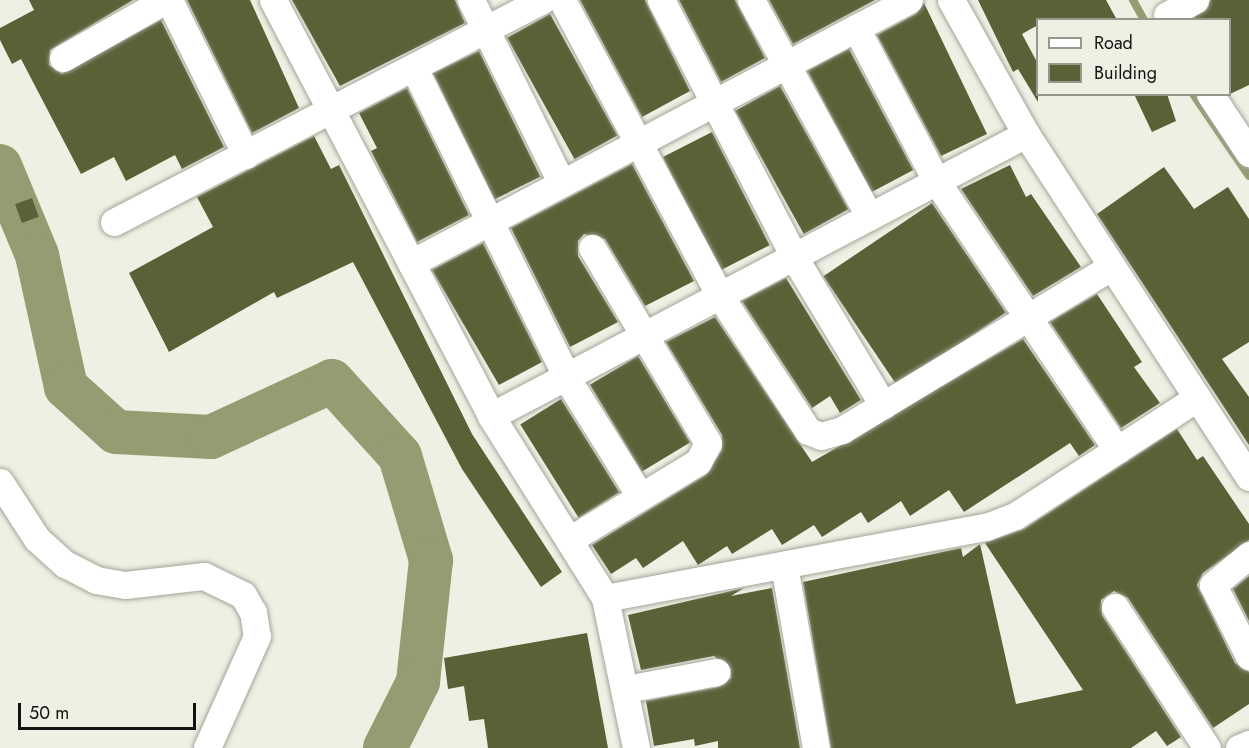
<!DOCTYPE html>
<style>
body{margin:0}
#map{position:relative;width:1249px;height:748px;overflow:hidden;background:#edf0e2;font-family:Jost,sans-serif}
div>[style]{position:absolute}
.stream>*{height:8px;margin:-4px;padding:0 4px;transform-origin:4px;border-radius:4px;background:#949d71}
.river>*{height:44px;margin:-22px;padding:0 22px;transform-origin:22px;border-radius:22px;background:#949d71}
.building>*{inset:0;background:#596137;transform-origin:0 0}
.roads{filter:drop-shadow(0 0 2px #a2a598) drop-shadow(0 0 2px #a2a598)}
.minor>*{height:27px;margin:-13.5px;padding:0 13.5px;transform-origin:13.5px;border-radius:13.5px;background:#fff}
span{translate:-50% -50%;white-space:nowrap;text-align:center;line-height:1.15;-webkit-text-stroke:6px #edf0e2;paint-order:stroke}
.legend{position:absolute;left:1036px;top:18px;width:195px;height:78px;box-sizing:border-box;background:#edf0e2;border:2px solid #96988e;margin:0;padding:8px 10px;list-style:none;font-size:18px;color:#13140f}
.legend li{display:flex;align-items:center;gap:12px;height:30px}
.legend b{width:30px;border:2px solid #96988e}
.scale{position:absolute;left:18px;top:703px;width:178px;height:27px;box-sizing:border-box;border:3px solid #13140f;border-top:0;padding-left:8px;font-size:18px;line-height:21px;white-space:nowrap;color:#13140f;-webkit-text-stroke:4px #edf0e2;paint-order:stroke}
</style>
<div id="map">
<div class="stream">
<div style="left:1133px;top:0;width:23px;rotate:61deg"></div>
<div style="left:1193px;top:94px;width:99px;rotate:55.7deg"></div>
</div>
<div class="river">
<div style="left:0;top:166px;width:96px;rotate:67.4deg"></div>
<div style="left:37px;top:255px;width:135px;rotate:77.6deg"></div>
<div style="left:66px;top:387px;width:67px;rotate:42deg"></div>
<div style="left:116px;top:432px;width:95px;rotate:3deg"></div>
<div style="left:211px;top:437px;width:133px;rotate:-24.8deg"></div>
<div style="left:332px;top:381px;width:101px;rotate:47.8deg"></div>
<div style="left:400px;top:456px;width:109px;rotate:73.4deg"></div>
<div style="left:431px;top:560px;width:123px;rotate:96.1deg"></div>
<div style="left:418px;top:682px;width:74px;rotate:116.6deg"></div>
</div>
<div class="building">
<div style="clip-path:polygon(29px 0,133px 0,50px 50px,49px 65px,62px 74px,161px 20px,224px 147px,182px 169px,175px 155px,126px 181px,114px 157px,81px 174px,21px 59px,12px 64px,0 40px,0 28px,34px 10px)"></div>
<div style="clip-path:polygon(187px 0,250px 0,299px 108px,252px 133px)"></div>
<div style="clip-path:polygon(292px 0,455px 0,465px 23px,340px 86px)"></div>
<div style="clip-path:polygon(580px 0,645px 0,690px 91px,642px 117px)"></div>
<div style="clip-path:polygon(679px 0,735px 0,765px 58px,721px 82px)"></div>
<div style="clip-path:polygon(769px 0,875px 0,793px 44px)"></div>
<div style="clip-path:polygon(978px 0,1106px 0,1117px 20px,1038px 20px,1038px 25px,1022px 34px,1038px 64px,1038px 102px,1018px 69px,1013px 72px)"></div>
<div style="clip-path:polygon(1211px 0,1249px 0,1249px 85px,1230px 94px,1230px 20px,1192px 20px)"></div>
<div style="clip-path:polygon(924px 3px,987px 134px,941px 156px,877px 35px,916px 14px)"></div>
<div style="left:550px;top:14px;width:139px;height:49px;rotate:61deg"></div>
<div style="left:849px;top:49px;width:137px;height:47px;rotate:62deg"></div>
<div style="left:479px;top:51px;width:140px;height:51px;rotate:64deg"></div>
<div style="left:780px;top:86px;width:141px;height:51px;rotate:61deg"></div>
<div style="clip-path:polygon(407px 88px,469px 215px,417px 242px,371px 151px,377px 148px,359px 113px)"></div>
<div style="clip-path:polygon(1134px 94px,1167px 94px,1176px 121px,1152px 132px)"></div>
<div style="left:712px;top:132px;width:127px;height:55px;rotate:63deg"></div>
<div style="clip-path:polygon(314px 136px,331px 169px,339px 165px,472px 434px,562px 572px,541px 587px,462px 469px,353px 262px,277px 298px,274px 292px,169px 352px,129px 273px,213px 227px,197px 197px)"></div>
<div style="clip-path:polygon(632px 164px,694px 281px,645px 306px,605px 239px,584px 234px,578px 241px,578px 256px,618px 322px,570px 347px,511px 228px)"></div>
<div style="clip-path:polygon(1010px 165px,1026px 197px,1031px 194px,1081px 267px,1033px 296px,961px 189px)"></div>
<div style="clip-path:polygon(1164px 167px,1194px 209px,1228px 187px,1249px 219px,1249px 342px,1222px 359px,1249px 397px,1249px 445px,1097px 214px)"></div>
<div style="left:32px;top:198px;width:20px;height:18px;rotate:70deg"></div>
<div style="left:932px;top:203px;width:132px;height:131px;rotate:56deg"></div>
<div style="clip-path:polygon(483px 243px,542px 362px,499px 385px,432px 270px)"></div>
<div style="clip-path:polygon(786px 278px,861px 400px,840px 413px,830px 396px,812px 408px,742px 301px)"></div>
<div style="clip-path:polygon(1097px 294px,1142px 362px,1134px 367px,1160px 403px,1121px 428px,1050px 322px)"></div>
<div style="clip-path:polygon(715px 317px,812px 462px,1023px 339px,1095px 445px,1079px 456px,1070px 443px,964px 512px,949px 490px,910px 516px,901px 501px,868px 523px,861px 512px,822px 537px,814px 525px,782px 545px,772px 529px,732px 554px,727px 546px,698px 565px,683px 541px,643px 568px,636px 558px,611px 574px,592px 545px,706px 475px,722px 450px,722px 435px,666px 342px)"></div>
<div style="left:638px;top:356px;width:101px;height:56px;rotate:59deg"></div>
<div style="left:561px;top:399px;width:110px;height:48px;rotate:58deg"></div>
<div style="clip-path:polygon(1177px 429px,1197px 460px,1203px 456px,1249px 524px,1249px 540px,1203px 573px,1197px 585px,1235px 663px,1249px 672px,1249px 704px,1213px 728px,1128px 598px,1114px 591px,1101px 600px,1102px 615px,1181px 737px,1167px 746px,1156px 731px,1131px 748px,831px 748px,803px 582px,961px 548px,963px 557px,980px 544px,1016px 704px,1083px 690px,985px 543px,1024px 529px)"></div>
<div style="clip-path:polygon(1249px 576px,1249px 621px,1233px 589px)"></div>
<div style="clip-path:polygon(744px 588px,731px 596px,772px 588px,800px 748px,718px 748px,718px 741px,695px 746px,694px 739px,654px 746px,646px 701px,719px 687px,731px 678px,731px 669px,714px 656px,641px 670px,628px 615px)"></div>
<div style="clip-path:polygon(587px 633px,608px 748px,488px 748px,484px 719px,469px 721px,464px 686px,448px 689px,444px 658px)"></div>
</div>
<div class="roads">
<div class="minor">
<div style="left:169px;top:0;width:173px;rotate:63.6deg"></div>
<div style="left:273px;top:0;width:470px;rotate:62.3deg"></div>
<div style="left:491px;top:416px;width:215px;rotate:57.9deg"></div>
<div style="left:605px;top:598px;width:153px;rotate:78.3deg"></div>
<div style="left:471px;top:0;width:203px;rotate:63.7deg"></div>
<div style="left:562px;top:0;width:336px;rotate:61.9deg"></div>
<div style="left:720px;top:296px;width:161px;rotate:56.9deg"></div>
<div style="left:808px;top:431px;width:14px;rotate:21deg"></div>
<div style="left:821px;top:436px;width:22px;rotate:-16deg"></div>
<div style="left:842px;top:430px;width:315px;rotate:-31.2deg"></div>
<div style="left:661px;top:0;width:289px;rotate:62.6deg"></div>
<div style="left:794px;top:257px;width:173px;rotate:59deg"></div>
<div style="left:751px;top:0;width:247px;rotate:61.3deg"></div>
<div style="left:951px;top:0;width:154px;rotate:60.8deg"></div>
<div style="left:1026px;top:134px;width:409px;rotate:57deg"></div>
<div style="left:1167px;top:15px;width:32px;rotate:-28deg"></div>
<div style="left:856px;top:28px;width:174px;rotate:62.3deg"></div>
<div style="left:937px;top:182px;width:323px;rotate:56.1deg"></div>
<div style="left:63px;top:58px;width:117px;rotate:-29.6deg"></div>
<div style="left:414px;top:68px;width:354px;rotate:63.7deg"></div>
<div style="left:571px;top:385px;width:131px;rotate:58.1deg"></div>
<div style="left:1210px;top:94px;width:71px;rotate:56.5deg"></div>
<div style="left:114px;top:222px;width:483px;rotate:-27.4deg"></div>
<div style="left:411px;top:263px;width:563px;rotate:-27.84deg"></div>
<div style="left:491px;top:416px;width:605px;rotate:-27.79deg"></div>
<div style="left:0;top:482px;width:68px;rotate:57deg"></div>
<div style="left:37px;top:539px;width:38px;rotate:42deg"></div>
<div style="left:65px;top:564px;width:35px;rotate:27deg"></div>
<div style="left:96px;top:580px;width:29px;rotate:10deg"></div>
<div style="left:125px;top:585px;width:80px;rotate:-6.5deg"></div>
<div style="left:204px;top:576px;width:43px;rotate:26deg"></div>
<div style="left:243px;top:595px;width:20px;rotate:60deg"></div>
<div style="left:253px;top:612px;width:24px;rotate:81deg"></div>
<div style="left:257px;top:636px;width:123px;rotate:114.1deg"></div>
<div style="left:569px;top:540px;width:151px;rotate:-31.2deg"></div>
<div style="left:698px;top:462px;width:21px;rotate:-62deg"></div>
<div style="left:708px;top:443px;width:227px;rotate:-120.7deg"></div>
<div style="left:1249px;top:555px;width:47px;rotate:140.2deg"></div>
<div style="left:1213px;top:585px;width:80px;rotate:63.1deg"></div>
<div style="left:784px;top:565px;width:186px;rotate:80.1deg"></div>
<div style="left:605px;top:598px;width:388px;rotate:-10.6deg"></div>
<div style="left:986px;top:527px;width:31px;rotate:-21deg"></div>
<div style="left:1015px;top:516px;width:217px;rotate:-33deg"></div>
<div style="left:1115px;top:607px;width:168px;rotate:56.9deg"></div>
<div style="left:626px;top:689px;width:92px;rotate:-10.7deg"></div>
<div style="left:1239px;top:748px;width:11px;rotate:-22deg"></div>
</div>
</div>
<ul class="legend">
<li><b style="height:8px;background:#fff"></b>Road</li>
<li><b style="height:16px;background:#596137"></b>Building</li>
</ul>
<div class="scale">50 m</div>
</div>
